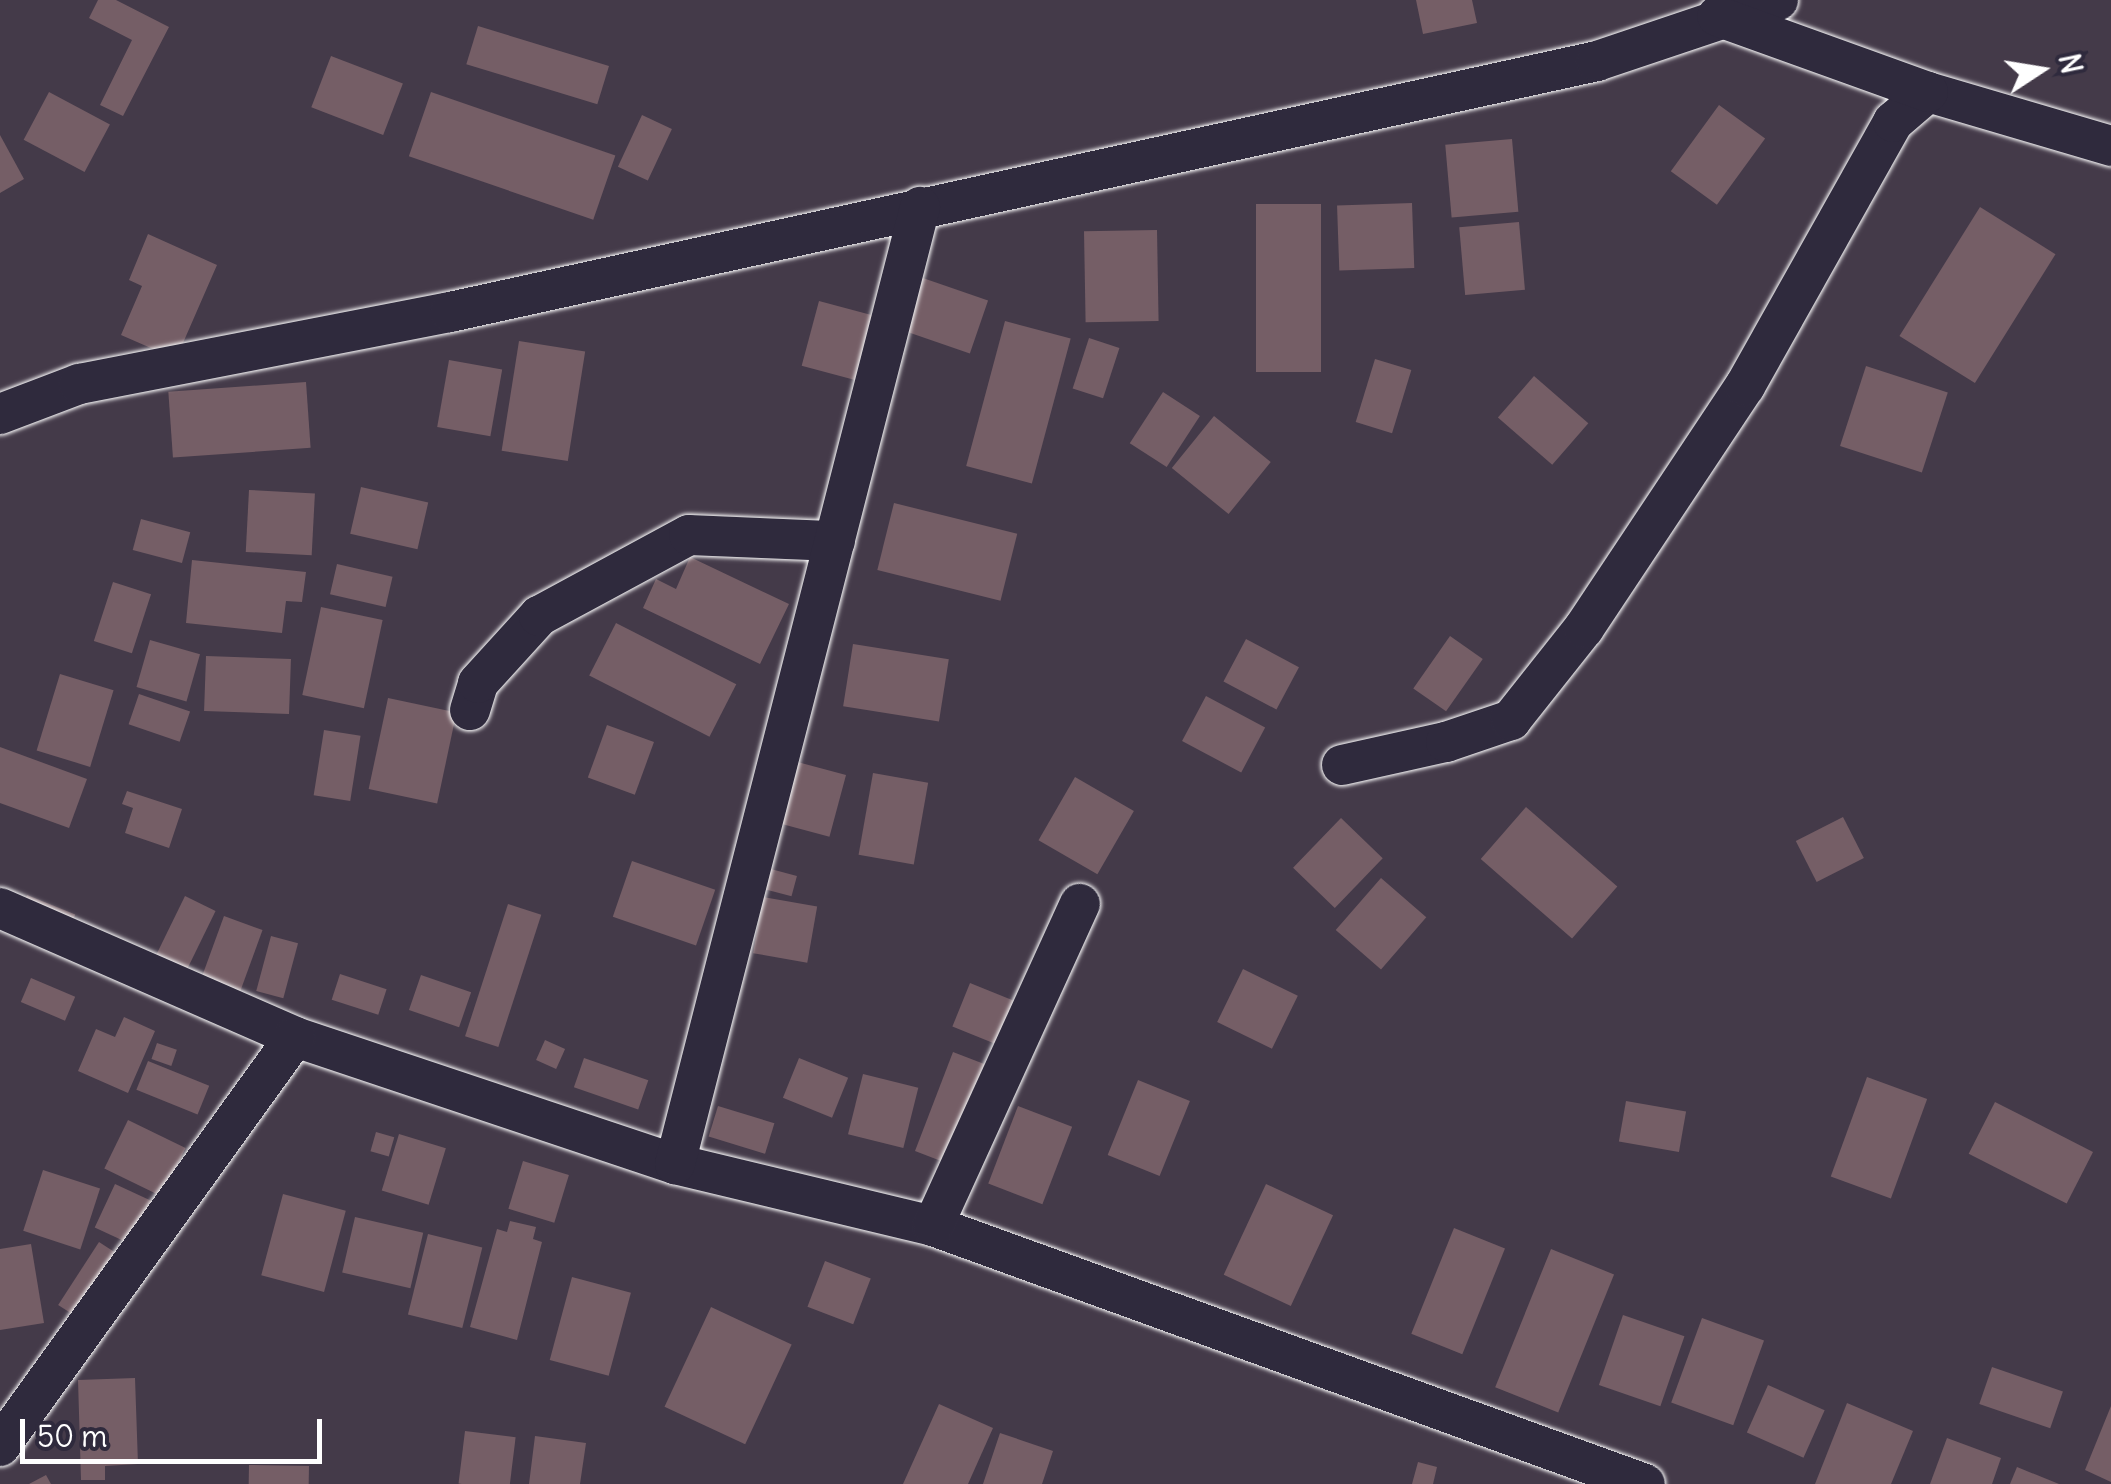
<!DOCTYPE html>
<style>
body{margin:0}
#map{position:relative;width:2111px;height:1484px;overflow:hidden;background:#443a49;font-family:Delius,sans-serif}
div>[style]{position:absolute}
.building>*{inset:0;background:#755e66;transform-origin:0 0}
.roads{filter:drop-shadow(0 0 2px #fff) drop-shadow(0 0 2px #fff)}
.street>*{height:40px;margin:-20px;padding:0 20px;transform-origin:20px;border-radius:20px;background:#2f2a3d}
span{translate:-50% -50%;white-space:nowrap;text-align:center;line-height:1.15;-webkit-text-stroke:8px #2f2a3d;paint-order:stroke}
.north{position:absolute;left:1991px;top:20px;width:100px;height:100px;-webkit-text-stroke:8px #2f2a3d;paint-order:stroke;rotate:78deg;font-size:28px;font-weight:700;line-height:40px;text-align:center;color:#fff}
.north::after{content:'';display:block;margin:auto;width:35px;height:45px;background:#fff;clip-path:polygon(50% 0,100% 100%,50% 72%,0 100%)}
.scale{position:absolute;left:20px;top:1419px;width:302px;height:45px;box-sizing:border-box;border:5px solid #fff;border-top:0;padding-left:12px;font-size:30px;line-height:35px;white-space:nowrap;color:#fff;-webkit-text-stroke:8px #2f2a3d;paint-order:stroke}
</style>
<div id="map">
<div class="building">
<div style="clip-path:polygon(98px 0,116px 0,169px 27px,123px 116px,100px 105px,132px 40px,89px 18px)"></div>
<div style="clip-path:polygon(1416px 0,1472px 0,1477px 23px,1423px 34px)"></div>
<div style="left:478px;top:26px;width:137px;height:40px;rotate:17deg"></div>
<div style="left:331px;top:56px;width:77px;height:55px;rotate:21deg"></div>
<div style="left:49px;top:92px;width:69px;height:54px;rotate:28deg"></div>
<div style="left:431px;top:92px;width:195px;height:68px;rotate:19deg"></div>
<div style="left:1719px;top:105px;width:57px;height:82px;rotate:36deg"></div>
<div style="left:642px;top:115px;width:33px;height:57px;rotate:25deg"></div>
<div style="clip-path:polygon(0 135px,24px 179px,0 193px)"></div>
<div style="left:1512px;top:139px;width:73px;height:67px;rotate:85deg"></div>
<div style="left:1412px;top:203px;width:65px;height:75px;rotate:88deg"></div>
<div style="left:1256px;top:204px;width:65px;height:168px"></div>
<div style="left:1980px;top:207px;width:89px;height:152px;rotate:32deg"></div>
<div style="left:1519px;top:222px;width:68px;height:60px;rotate:85deg"></div>
<div style="left:1157px;top:230px;width:91px;height:73px;rotate:89deg"></div>
<div style="clip-path:polygon(148px 234px,217px 265px,176px 359px,121px 335px,142px 286px,129px 280px)"></div>
<div style="left:920px;top:277px;width:72px;height:56px;rotate:19deg"></div>
<div style="left:819px;top:301px;width:61px;height:67px;rotate:15deg"></div>
<div style="left:1005px;top:321px;width:68px;height:150px;rotate:15deg"></div>
<div style="left:1089px;top:338px;width:32px;height:53px;rotate:18deg"></div>
<div style="left:519px;top:341px;width:67px;height:111px;rotate:9deg"></div>
<div style="left:1375px;top:359px;width:38px;height:66px;rotate:17deg"></div>
<div style="left:449px;top:360px;width:54px;height:68px;rotate:10deg"></div>
<div style="left:1866px;top:366px;width:86px;height:84px;rotate:18deg"></div>
<div style="left:1534px;top:376px;width:72px;height:55px;rotate:41deg"></div>
<div style="left:306px;top:382px;width:66px;height:138px;rotate:86deg"></div>
<div style="left:1163px;top:392px;width:44px;height:61px;rotate:33deg"></div>
<div style="left:1214px;top:416px;width:73px;height:67px;rotate:39deg"></div>
<div style="left:361px;top:487px;width:69px;height:48px;rotate:13deg"></div>
<div style="left:249px;top:490px;width:66px;height:62px;rotate:3deg"></div>
<div style="left:894px;top:503px;width:127px;height:69px;rotate:14deg"></div>
<div style="left:141px;top:519px;width:51px;height:32px;rotate:15deg"></div>
<div style="clip-path:polygon(690px 557px,789px 604px,760px 664px,643px 608px,656px 579px,676px 589px)"></div>
<div style="clip-path:polygon(192px 560px,306px 572px,302px 602px,286px 601px,282px 633px,186px 623px)"></div>
<div style="left:337px;top:564px;width:57px;height:31px;rotate:13deg"></div>
<div style="left:113px;top:582px;width:40px;height:62px;rotate:18deg"></div>
<div style="left:321px;top:607px;width:63px;height:90px;rotate:12deg"></div>
<div style="left:616px;top:623px;width:135px;height:59px;rotate:27deg"></div>
<div style="left:1450px;top:636px;width:40px;height:64px;rotate:35deg"></div>
<div style="left:1246px;top:639px;width:60px;height:48px;rotate:28deg"></div>
<div style="left:150px;top:640px;width:52px;height:49px;rotate:16deg"></div>
<div style="left:853px;top:644px;width:97px;height:63px;rotate:9deg"></div>
<div style="left:206px;top:656px;width:85px;height:55px;rotate:2deg"></div>
<div style="left:60px;top:674px;width:56px;height:80px;rotate:17deg"></div>
<div style="left:139px;top:694px;width:54px;height:32px;rotate:19deg"></div>
<div style="left:1206px;top:696px;width:67px;height:51px;rotate:28deg"></div>
<div style="left:388px;top:698px;width:70px;height:93px;rotate:12deg"></div>
<div style="left:607px;top:725px;width:50px;height:56px;rotate:20deg"></div>
<div style="left:324px;top:730px;width:37px;height:66px;rotate:9deg"></div>
<div style="clip-path:polygon(0 747px,87px 779px,69px 828px,0 803px)"></div>
<div style="left:790px;top:760px;width:58px;height:64px;rotate:15deg"></div>
<div style="left:873px;top:773px;width:56px;height:83px;rotate:10deg"></div>
<div style="left:1075px;top:777px;width:68px;height:73px;rotate:30deg"></div>
<div style="clip-path:polygon(127px 791px,182px 809px,169px 848px,125px 833px,133px 808px,122px 804px)"></div>
<div style="left:1526px;top:807px;width:121px;height:69px;rotate:41deg"></div>
<div style="left:1843px;top:817px;width:46px;height:53px;rotate:63deg"></div>
<div style="left:1341px;top:818px;width:58px;height:69px;rotate:44deg"></div>
<div style="left:632px;top:861px;width:88px;height:59px;rotate:19deg"></div>
<div style="left:767px;top:868px;width:31px;height:21px;rotate:15deg"></div>
<div style="left:1381px;top:878px;width:60px;height:69px;rotate:41deg"></div>
<div style="left:27px;top:895px;width:52px;height:15px;rotate:22deg"></div>
<div style="left:185px;top:896px;width:34px;height:68px;rotate:26deg"></div>
<div style="left:763px;top:897px;width:55px;height:57px;rotate:10deg"></div>
<div style="left:508px;top:904px;width:35px;height:139px;rotate:18deg"></div>
<div style="left:224px;top:916px;width:41px;height:67px;rotate:20deg"></div>
<div style="left:271px;top:936px;width:28px;height:57px;rotate:15deg"></div>
<div style="left:1243px;top:969px;width:61px;height:59px;rotate:26deg"></div>
<div style="left:340px;top:974px;width:49px;height:27px;rotate:18deg"></div>
<div style="left:421px;top:975px;width:53px;height:37px;rotate:19deg"></div>
<div style="left:31px;top:978px;width:48px;height:26px;rotate:23deg"></div>
<div style="left:970px;top:983px;width:48px;height:47px;rotate:22deg"></div>
<div style="clip-path:polygon(124px 1017px,155px 1031px,128px 1093px,78px 1071px,96px 1029px,115px 1037px)"></div>
<div style="left:545px;top:1040px;width:22px;height:22px;rotate:24deg"></div>
<div style="left:157px;top:1043px;width:21px;height:17px;rotate:19deg"></div>
<div style="left:953px;top:1052px;width:39px;height:106px;rotate:21deg"></div>
<div style="left:584px;top:1058px;width:68px;height:31px;rotate:19deg"></div>
<div style="left:799px;top:1058px;width:53px;height:43px;rotate:22deg"></div>
<div style="left:148px;top:1061px;width:66px;height:31px;rotate:22deg"></div>
<div style="left:863px;top:1074px;width:57px;height:62px;rotate:14deg"></div>
<div style="left:1867px;top:1077px;width:64px;height:106px;rotate:20deg"></div>
<div style="left:1138px;top:1080px;width:56px;height:81px;rotate:22deg"></div>
<div style="left:1626px;top:1101px;width:61px;height:41px;rotate:10deg"></div>
<div style="left:1995px;top:1102px;width:110px;height:58px;rotate:27deg"></div>
<div style="left:718px;top:1106px;width:59px;height:32px;rotate:17deg"></div>
<div style="left:1018px;top:1106px;width:58px;height:83px;rotate:21deg"></div>
<div style="left:128px;top:1120px;width:64px;height:54px;rotate:26deg"></div>
<div style="left:376px;top:1132px;width:19px;height:20px;rotate:16deg"></div>
<div style="left:399px;top:1134px;width:49px;height:59px;rotate:17deg"></div>
<div style="left:523px;top:1161px;width:48px;height:50px;rotate:17deg"></div>
<div style="left:43px;top:1170px;width:60px;height:64px;rotate:18deg"></div>
<div style="left:115px;top:1184px;width:47px;height:48px;rotate:25deg"></div>
<div style="left:1266px;top:1184px;width:74px;height:100px;rotate:25deg"></div>
<div style="left:283px;top:1194px;width:65px;height:84px;rotate:15deg"></div>
<div style="left:355px;top:1217px;width:70px;height:57px;rotate:13deg"></div>
<div style="clip-path:polygon(510px 1221px,536px 1227px,533px 1239px,542px 1242px,517px 1340px,470px 1327px,497px 1229px,507px 1232px)"></div>
<div style="left:1454px;top:1228px;width:55px;height:114px;rotate:22deg"></div>
<div style="left:428px;top:1234px;width:56px;height:83px;rotate:14deg"></div>
<div style="left:99px;top:1242px;width:33px;height:75px;rotate:33deg"></div>
<div style="clip-path:polygon(31px 1244px,44px 1323px,0 1330px,0 1249px)"></div>
<div style="left:1551px;top:1249px;width:68px;height:149px;rotate:22deg"></div>
<div style="left:825px;top:1261px;width:49px;height:49px;rotate:21deg"></div>
<div style="left:572px;top:1277px;width:61px;height:86px;rotate:15deg"></div>
<div style="left:711px;top:1307px;width:89px;height:110px;rotate:25deg"></div>
<div style="left:1623px;top:1315px;width:65px;height:74px;rotate:19deg"></div>
<div style="left:1702px;top:1318px;width:66px;height:90px;rotate:20deg"></div>
<div style="left:1992px;top:1367px;width:75px;height:39px;rotate:19deg"></div>
<div style="clip-path:polygon(135px 1378px,138px 1464px,105px 1466px,105px 1480px,81px 1480px,78px 1380px)"></div>
<div style="left:1768px;top:1385px;width:62px;height:52px;rotate:24deg"></div>
<div style="clip-path:polygon(1847px 1403px,1913px 1431px,1891px 1484px,1815px 1484px)"></div>
<div style="clip-path:polygon(939px 1404px,993px 1428px,968px 1484px,903px 1484px)"></div>
<div style="clip-path:polygon(2111px 1406px,2111px 1482px,2085px 1470px)"></div>
<div style="left:465px;top:1431px;width:51px;height:53px;rotate:7deg"></div>
<div style="clip-path:polygon(1000px 1433px,1053px 1451px,1042px 1484px,983px 1484px)"></div>
<div style="clip-path:polygon(535px 1436px,586px 1443px,580px 1484px,529px 1484px)"></div>
<div style="clip-path:polygon(1947px 1438px,2001px 1458px,1992px 1484px,1930px 1484px)"></div>
<div style="clip-path:polygon(1418px 1462px,1437px 1467px,1433px 1484px,1412px 1484px)"></div>
<div style="left:249px;top:1465px;width:60px;height:19px;rotate:1deg"></div>
<div style="clip-path:polygon(2017px 1467px,2059px 1484px,2010px 1484px)"></div>
<div style="clip-path:polygon(46px 1475px,51px 1484px,29px 1484px)"></div>
</div>
<div class="roads">
<div class="street">
<div style="left:1928px;top:92px;width:191px;rotate:16.4deg"></div>
<div style="left:0;top:414px;width:85px;rotate:-20.8deg"></div>
<div style="left:79px;top:384px;width:378px;rotate:-11deg"></div>
<div style="left:450px;top:312px;width:1174px;rotate:-12.34deg"></div>
<div style="left:1597px;top:61px;width:191px;rotate:-18.6deg"></div>
<div style="left:470px;top:710px;width:28px;rotate:-73deg"></div>
<div style="left:478px;top:683px;width:91px;rotate:-47.7deg"></div>
<div style="left:539px;top:616px;width:170px;rotate:-28.4deg"></div>
<div style="left:689px;top:535px;width:146px;rotate:2.4deg"></div>
<div style="left:1342px;top:765px;width:107px;rotate:-12.5deg"></div>
<div style="left:1446px;top:742px;width:69px;rotate:-18.7deg"></div>
<div style="left:1511px;top:720px;width:117px;rotate:-51.6deg"></div>
<div style="left:1584px;top:628px;width:291px;rotate:-56.4deg"></div>
<div style="left:1745px;top:386px;width:303px;rotate:-60.7deg"></div>
<div style="left:1893px;top:122px;width:46px;rotate:-40.6deg"></div>
<div style="left:1928px;top:92px;width:224px;rotate:-160.2deg"></div>
<div style="left:0;top:908px;width:322px;rotate:23.6deg"></div>
<div style="left:295px;top:1037px;width:401px;rotate:18.5deg"></div>
<div style="left:675px;top:1164px;width:265px;rotate:13.5deg"></div>
<div style="left:933px;top:1226px;width:757px;rotate:19.92deg"></div>
<div style="left:675px;top:1164px;width:988px;rotate:-75.64deg"></div>
<div style="left:933px;top:1226px;width:354px;rotate:-65.5deg"></div>
<div style="left:0;top:1446px;width:504px;rotate:-54.2deg"></div>
</div>
</div>
<div class="north">N</div>
<div class="scale">50 m</div>
</div>
